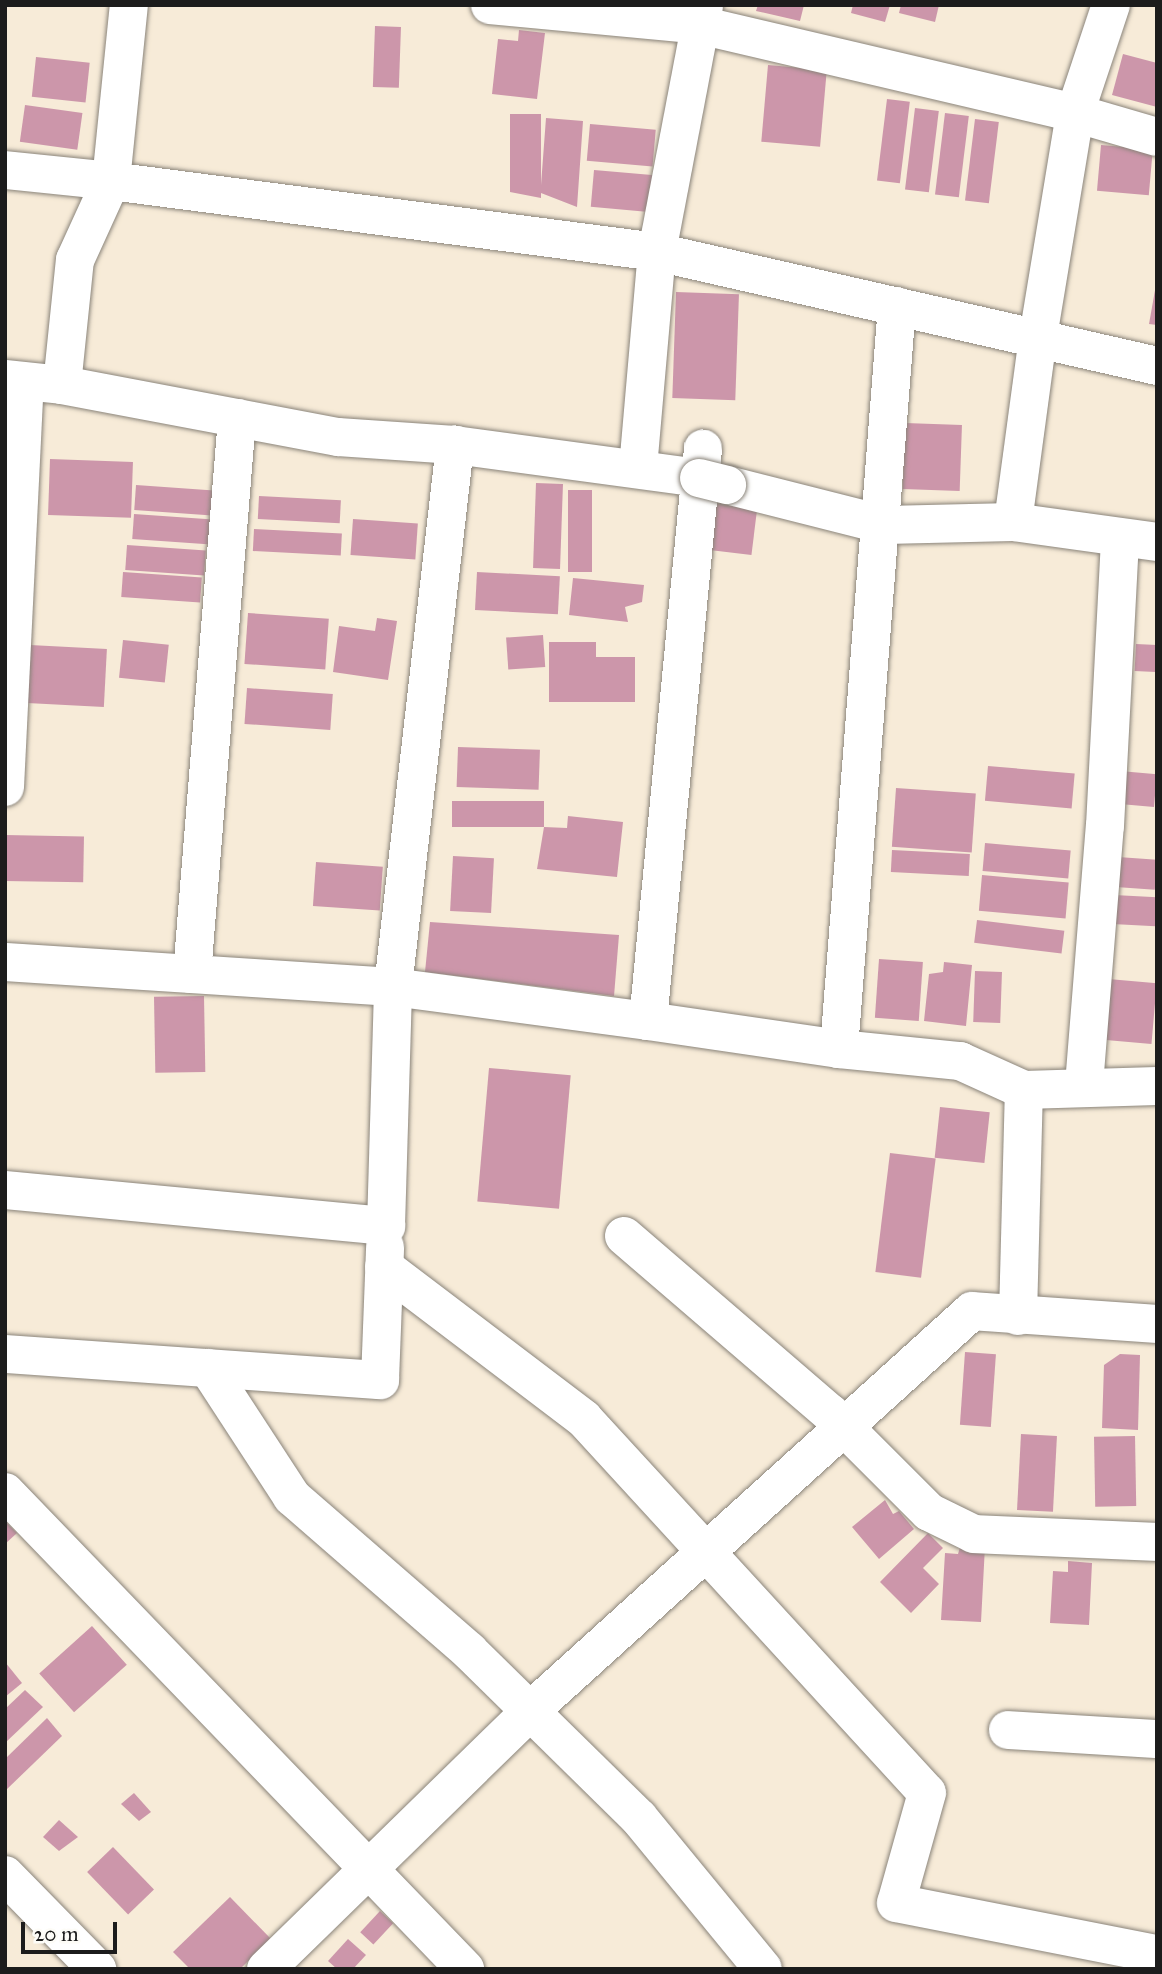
<!DOCTYPE html>
<style>
body{margin:0}
#map{position:relative;width:1162px;height:1974px;overflow:hidden;background:#f7ebd8;font-family:"IM FELL Great Primer",serif}
div>[style]{position:absolute}
.building>*{inset:0;background:#cc96aa;transform-origin:0 0}
.roads{filter:drop-shadow(0 0 2px #8a847a) drop-shadow(0 0 2px #8a847a)}
.minor>*{height:38px;margin:-19px;padding:0 19px;transform-origin:19px;border-radius:19px;background:#fff}
.bridges{filter:drop-shadow(0 0 2px #8a847a) drop-shadow(0 0 2px #8a847a)}
.minor-bridge>*{height:38px;margin:-19px;padding:0 19px;transform-origin:19px;border-radius:19px;background:#fff}
span{translate:-50% -50%;white-space:nowrap;text-align:center;line-height:1.15;-webkit-text-stroke:7px #fdfcf7;paint-order:stroke}
.frame{position:absolute;inset:0;border:7px solid #1c1c1c;pointer-events:none}
.scale{position:absolute;left:21px;top:1922px;width:96px;height:32px;box-sizing:border-box;border:4px solid #1c1c1c;border-top:0;padding-left:9px;font-size:21px;line-height:24px;white-space:nowrap;color:#1c1c1c;-webkit-text-stroke:5px #fdfcf7;paint-order:stroke}
</style>
<div id="map">
<div class="building">
<div style="clip-path:polygon(758px 5px,804px 5px,800px 21px,756px 11px)"></div>
<div style="clip-path:polygon(853px 5px,890px 5px,885px 22px,851px 13px)"></div>
<div style="clip-path:polygon(901px 5px,939px 5px,935px 22px,899px 13px)"></div>
<div style="left:375px;top:26px;width:26px;height:61px;rotate:2deg"></div>
<div style="clip-path:polygon(519px 30px,545px 33px,537px 99px,492px 94px,498px 39px,518px 41px)"></div>
<div style="clip-path:polygon(1123px 54px,1157px 63px,1157px 107px,1112px 95px)"></div>
<div style="left:36px;top:57px;width:54px;height:40px;rotate:6deg"></div>
<div style="left:768px;top:65px;width:59px;height:77px;rotate:5deg"></div>
<div style="left:887px;top:99px;width:23px;height:82px;rotate:7deg"></div>
<div style="left:25px;top:105px;width:58px;height:37px;rotate:8deg"></div>
<div style="left:915px;top:108px;width:24px;height:82px;rotate:7deg"></div>
<div style="left:945px;top:113px;width:24px;height:82px;rotate:7deg"></div>
<div style="clip-path:polygon(510px 114px,541px 114px,541px 185px,546px 118px,583px 121px,577px 207px,541px 193px,541px 198px,510px 192px)"></div>
<div style="left:975px;top:119px;width:24px;height:82px;rotate:7deg"></div>
<div style="left:590px;top:124px;width:66px;height:37px;rotate:5deg"></div>
<div style="left:1101px;top:145px;width:52px;height:46px;rotate:5deg"></div>
<div style="left:594px;top:170px;width:61px;height:37px;rotate:5deg"></div>
<div style="clip-path:polygon(1157px 279px,1157px 325px,1149px 324px)"></div>
<div style="left:676px;top:292px;width:63px;height:106px;rotate:2deg"></div>
<div style="left:905px;top:423px;width:57px;height:66px;rotate:2deg"></div>
<div style="left:50px;top:459px;width:83px;height:56px;rotate:2deg"></div>
<div style="left:536px;top:483px;width:27px;height:85px;rotate:2deg"></div>
<div style="left:136px;top:485px;width:78px;height:25px;rotate:4deg"></div>
<div style="left:568px;top:490px;width:24px;height:82px"></div>
<div style="left:259px;top:496px;width:82px;height:23px;rotate:3deg"></div>
<div style="left:697px;top:498px;width:61px;height:50px;rotate:7deg"></div>
<div style="left:134px;top:514px;width:79px;height:25px;rotate:4deg"></div>
<div style="left:353px;top:519px;width:65px;height:36px;rotate:4deg"></div>
<div style="left:254px;top:529px;width:88px;height:22px;rotate:3deg"></div>
<div style="left:127px;top:545px;width:79px;height:25px;rotate:4deg"></div>
<div style="left:123px;top:572px;width:79px;height:25px;rotate:4deg"></div>
<div style="left:477px;top:572px;width:83px;height:38px;rotate:3deg"></div>
<div style="clip-path:polygon(573px 578px,644px 585px,642px 602px,625px 607px,628px 622px,569px 615px)"></div>
<div style="left:248px;top:613px;width:81px;height:51px;rotate:4deg"></div>
<div style="clip-path:polygon(377px 618px,397px 621px,388px 680px,333px 672px,339px 626px,375px 631px)"></div>
<div style="left:543px;top:635px;width:32px;height:37px;rotate:86deg"></div>
<div style="left:123px;top:640px;width:46px;height:38px;rotate:6deg"></div>
<div style="clip-path:polygon(549px 642px,596px 642px,596px 657px,635px 657px,635px 702px,549px 702px)"></div>
<div style="left:1136px;top:644px;width:21px;height:27px;rotate:3deg"></div>
<div style="left:30px;top:645px;width:77px;height:58px;rotate:3deg"></div>
<div style="left:247px;top:688px;width:86px;height:36px;rotate:4deg"></div>
<div style="left:458px;top:747px;width:82px;height:40px;rotate:2deg"></div>
<div style="left:988px;top:766px;width:87px;height:35px;rotate:5deg"></div>
<div style="left:1120px;top:771px;width:37px;height:33px;rotate:5deg"></div>
<div style="left:896px;top:788px;width:80px;height:59px;rotate:4deg"></div>
<div style="left:544px;top:801px;width:26px;height:92px;rotate:90deg"></div>
<div style="clip-path:polygon(568px 816px,623px 822px,617px 877px,537px 869px,544px 827px,567px 828px)"></div>
<div style="left:5px;top:835px;width:79px;height:46px;rotate:1deg"></div>
<div style="left:985px;top:843px;width:86px;height:28px;rotate:5deg"></div>
<div style="left:892px;top:850px;width:78px;height:22px;rotate:3deg"></div>
<div style="left:453px;top:856px;width:41px;height:55px;rotate:3deg"></div>
<div style="left:1118px;top:857px;width:39px;height:30px;rotate:4deg"></div>
<div style="left:316px;top:862px;width:67px;height:44px;rotate:4deg"></div>
<div style="left:982px;top:875px;width:87px;height:36px;rotate:5deg"></div>
<div style="left:1114px;top:895px;width:43px;height:29px;rotate:3deg"></div>
<div style="left:977px;top:920px;width:88px;height:23px;rotate:7deg"></div>
<div style="clip-path:polygon(430px 922px,619px 935px,614px 996px,425px 972px)"></div>
<div style="left:879px;top:959px;width:44px;height:59px;rotate:4deg"></div>
<div style="clip-path:polygon(944px 962px,972px 965px,966px 1026px,924px 1021px,929px 974px,943px 972px)"></div>
<div style="left:975px;top:971px;width:27px;height:51px;rotate:2deg"></div>
<div style="left:1097px;top:978px;width:60px;height:61px;rotate:5deg"></div>
<div style="left:204px;top:996px;width:76px;height:50px;rotate:89deg"></div>
<div style="left:489px;top:1068px;width:82px;height:134px;rotate:5deg"></div>
<div style="left:940px;top:1107px;width:50px;height:51px;rotate:6deg"></div>
<div style="left:890px;top:1153px;width:46px;height:120px;rotate:7deg"></div>
<div style="left:965px;top:1352px;width:31px;height:73px;rotate:4deg"></div>
<div style="clip-path:polygon(1120px 1354px,1140px 1355px,1138px 1430px,1102px 1428px,1104px 1365px)"></div>
<div style="left:1021px;top:1434px;width:36px;height:76px;rotate:3deg"></div>
<div style="left:1135px;top:1436px;width:70px;height:41px;rotate:89deg"></div>
<div style="clip-path:polygon(885px 1500px,893px 1514px,899px 1511px,914px 1529px,879px 1559px,852px 1527px)"></div>
<div style="clip-path:polygon(5px 1521px,17px 1533px,5px 1544px)"></div>
<div style="clip-path:polygon(928px 1533px,943px 1548px,923px 1568px,939px 1584px,911px 1613px,880px 1582px)"></div>
<div style="clip-path:polygon(961px 1544px,985px 1546px,981px 1622px,941px 1620px,945px 1553px,958px 1554px)"></div>
<div style="clip-path:polygon(1068px 1561px,1092px 1563px,1089px 1625px,1050px 1623px,1053px 1571px,1068px 1572px)"></div>
<div style="left:92px;top:1626px;width:52px;height:71px;rotate:48deg"></div>
<div style="clip-path:polygon(5px 1662px,22px 1683px,5px 1697px)"></div>
<div style="clip-path:polygon(25px 1690px,43px 1707px,5px 1743px,5px 1709px)"></div>
<div style="clip-path:polygon(47px 1718px,62px 1736px,5px 1791px,5px 1759px)"></div>
<div style="clip-path:polygon(134px 1793px,151px 1812px,139px 1821px,121px 1804px)"></div>
<div style="clip-path:polygon(59px 1820px,78px 1837px,59px 1851px,43px 1837px)"></div>
<div style="left:113px;top:1847px;width:59px;height:36px;rotate:46deg"></div>
<div style="clip-path:polygon(230px 1897px,271px 1939px,240px 1969px,190px 1969px,173px 1952px)"></div>
<div style="left:380px;top:1911px;width:18px;height:29px;rotate:43deg"></div>
<div style="clip-path:polygon(348px 1939px,366px 1955px,353px 1969px,337px 1969px,328px 1961px)"></div>
</div>
<div class="roads">
<div class="minor">
<div style="left:490px;top:5px;width:211px;rotate:5.4deg"></div>
<div style="left:700px;top:25px;width:385px;rotate:13.2deg"></div>
<div style="left:1075px;top:113px;width:85px;rotate:16.3deg"></div>
<div style="left:5px;top:170px;width:107px;rotate:5.9deg"></div>
<div style="left:111px;top:181px;width:177px;rotate:-84.2deg"></div>
<div style="left:5px;top:379px;width:57px;rotate:6deg"></div>
<div style="left:62px;top:385px;width:281px;rotate:10.7deg"></div>
<div style="left:338px;top:437px;width:117px;rotate:3.9deg"></div>
<div style="left:455px;top:445px;width:246px;rotate:7.7deg"></div>
<div style="left:62px;top:385px;width:126px;rotate:-84.1deg"></div>
<div style="left:75px;top:260px;width:87px;rotate:-65.5deg"></div>
<div style="left:111px;top:181px;width:551px;rotate:7.41deg"></div>
<div style="left:657px;top:252px;width:513px;rotate:12.84deg"></div>
<div style="left:638px;top:468px;width:217px;rotate:-85deg"></div>
<div style="left:657px;top:252px;width:251px;rotate:-79.2deg"></div>
<div style="left:727px;top:485px;width:163px;rotate:14.2deg"></div>
<div style="left:885px;top:525px;width:128px;rotate:-1.3deg"></div>
<div style="left:1013px;top:522px;width:145px;rotate:7.9deg"></div>
<div style="left:1013px;top:522px;width:187px;rotate:-82.3deg"></div>
<div style="left:1038px;top:337px;width:227px;rotate:-80.6deg"></div>
<div style="left:1075px;top:113px;width:114px;rotate:-71.6deg"></div>
<div style="left:5px;top:787px;width:405px;rotate:-87.2deg"></div>
<div style="left:5px;top:962px;width:389px;rotate:3.7deg"></div>
<div style="left:393px;top:987px;width:257px;rotate:7.6deg"></div>
<div style="left:648px;top:1021px;width:575px;rotate:-84.51deg"></div>
<div style="left:192px;top:974px;width:558px;rotate:-85.37deg"></div>
<div style="left:648px;top:1021px;width:193px;rotate:8.3deg"></div>
<div style="left:839px;top:1049px;width:745px;rotate:-85.54deg"></div>
<div style="left:839px;top:1049px;width:122px;rotate:5.7deg"></div>
<div style="left:960px;top:1061px;width:70px;rotate:24.4deg"></div>
<div style="left:1024px;top:1090px;width:133px;rotate:-1.7deg"></div>
<div style="left:1084px;top:1085px;width:260px;rotate:-85.4deg"></div>
<div style="left:1105px;top:826px;width:288px;rotate:-87deg"></div>
<div style="left:5px;top:1190px;width:383px;rotate:5.4deg"></div>
<div style="left:386px;top:1226px;width:239px;rotate:-88.3deg"></div>
<div style="left:393px;top:987px;width:546px;rotate:-83.47deg"></div>
<div style="left:624px;top:1236px;width:272px;rotate:40.7deg"></div>
<div style="left:830px;top:1413px;width:140px;rotate:45deg"></div>
<div style="left:929px;top:1512px;width:50px;rotate:26.1deg"></div>
<div style="left:974px;top:1534px;width:183px;rotate:2.5deg"></div>
<div style="left:384px;top:1267px;width:251px;rotate:37.2deg"></div>
<div style="left:584px;top:1419px;width:507px;rotate:47.48deg"></div>
<div style="left:927px;top:1793px;width:114px;rotate:105.7deg"></div>
<div style="left:896px;top:1903px;width:266px;rotate:11.1deg"></div>
<div style="left:1018px;top:1316px;width:226px;rotate:-88.5deg"></div>
<div style="left:5px;top:1354px;width:376px;rotate:4deg"></div>
<div style="left:380px;top:1380px;width:133px;rotate:-87.8deg"></div>
<div style="left:208px;top:1368px;width:154px;rotate:56.9deg"></div>
<div style="left:292px;top:1497px;width:235px;rotate:41deg"></div>
<div style="left:469px;top:1651px;width:238px;rotate:44.5deg"></div>
<div style="left:639px;top:1818px;width:195px;rotate:50.6deg"></div>
<div style="left:5px;top:1492px;width:663px;rotate:46.04deg"></div>
<div style="left:1008px;top:1730px;width:149px;rotate:3.5deg"></div>
<div style="left:5px;top:1875px;width:132px;rotate:45.6deg"></div>
<div style="left:266px;top:1969px;width:369px;rotate:-44.3deg"></div>
<div style="left:530px;top:1711px;width:596px;rotate:-42.14deg"></div>
<div style="left:972px;top:1311px;width:185px;rotate:4deg"></div>
</div>
</div>
<div class="bridges">
<div class="minor-bridge">
<div style="left:699px;top:478px;width:29px;rotate:14deg"></div>
</div>
</div>
<div class="frame"></div>
<div class="scale">20 m</div>
</div>
